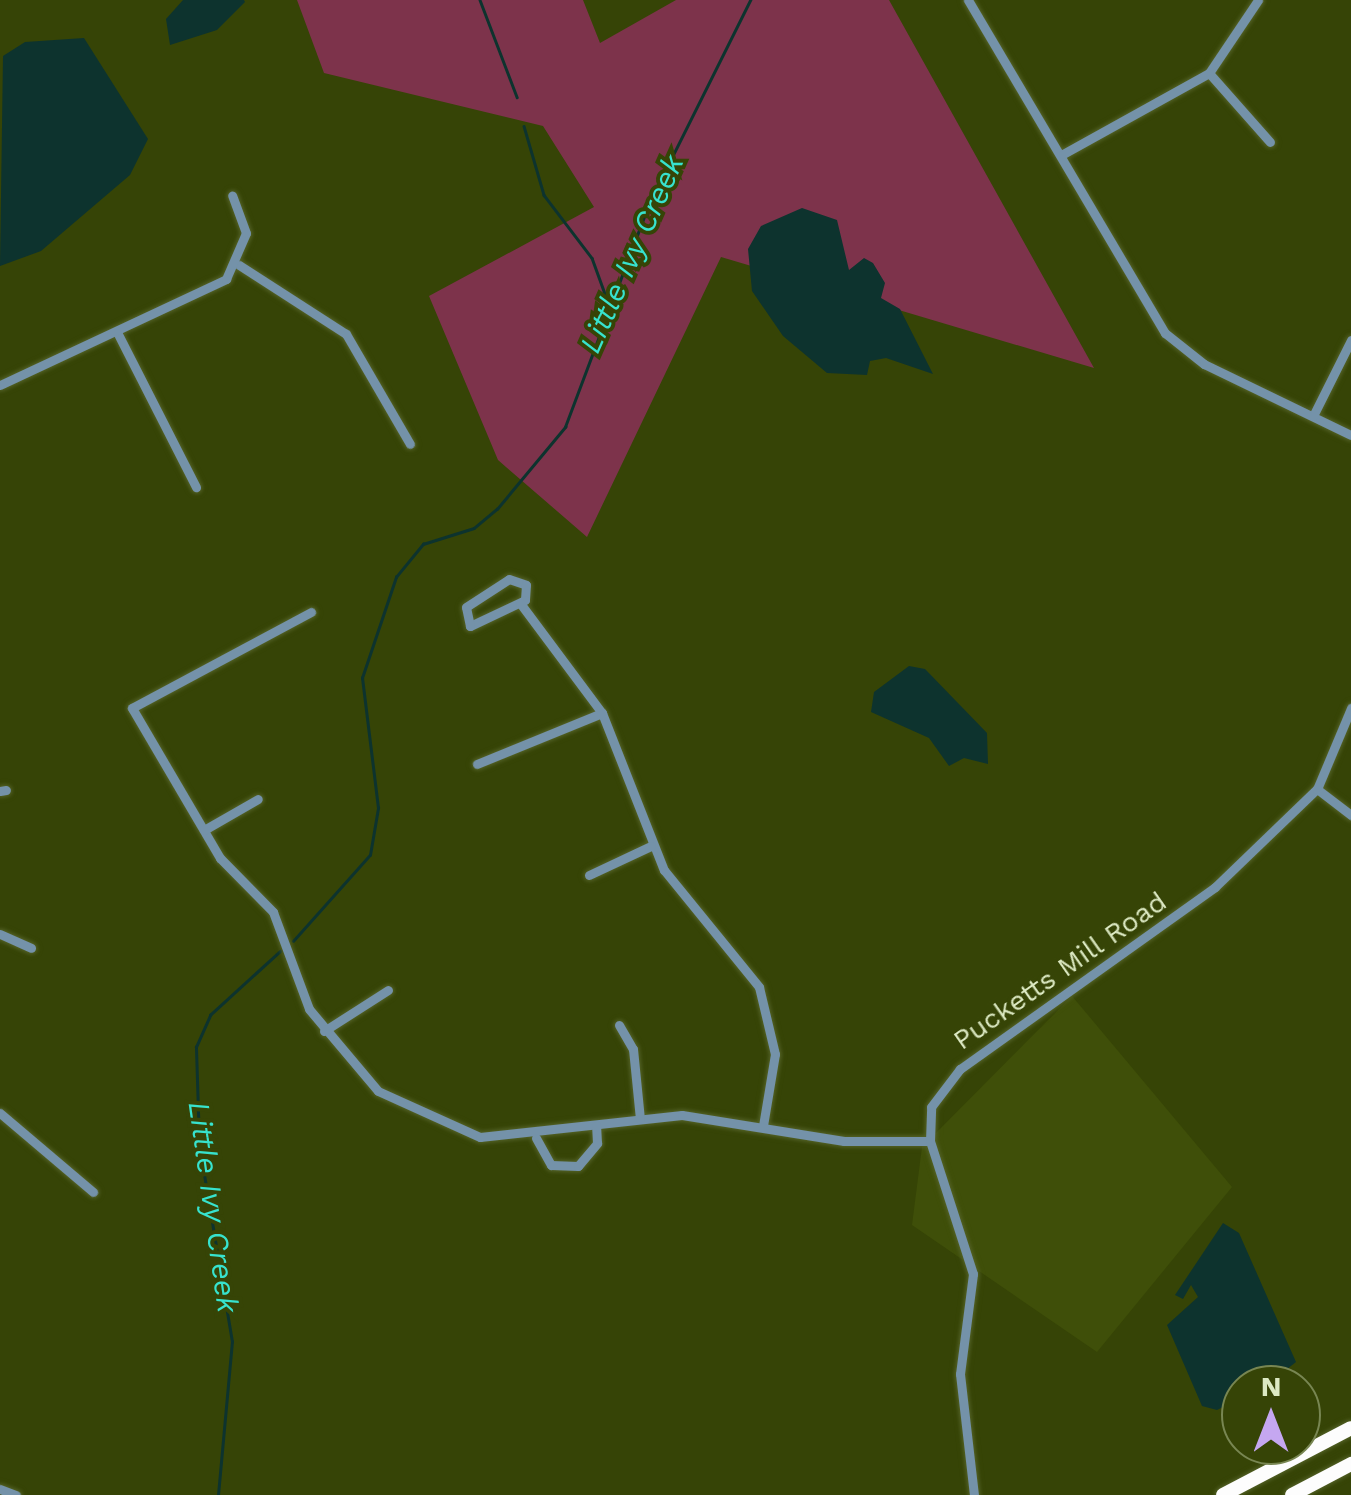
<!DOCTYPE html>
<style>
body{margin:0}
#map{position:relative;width:1351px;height:1495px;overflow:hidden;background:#364406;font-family:"Work Sans",sans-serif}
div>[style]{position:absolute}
.built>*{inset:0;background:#3f4f09}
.green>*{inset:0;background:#7d334b}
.water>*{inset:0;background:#0d332e}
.stream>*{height:2.5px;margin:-1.25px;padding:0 1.25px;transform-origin:1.25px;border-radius:1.25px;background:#0d332e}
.roads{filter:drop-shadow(0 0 2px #546228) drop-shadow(0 0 2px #546228)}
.minor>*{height:9px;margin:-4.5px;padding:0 4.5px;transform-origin:4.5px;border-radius:4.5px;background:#7492a9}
.highway>*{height:14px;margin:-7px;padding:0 7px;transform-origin:7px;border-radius:7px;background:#fdfdfd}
span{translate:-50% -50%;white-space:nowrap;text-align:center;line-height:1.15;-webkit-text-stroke:8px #364406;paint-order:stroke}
.street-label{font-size:28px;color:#dce9c3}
.water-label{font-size:30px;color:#37e3ce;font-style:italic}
.north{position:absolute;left:1221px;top:1365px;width:100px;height:100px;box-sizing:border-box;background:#364406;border:2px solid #788652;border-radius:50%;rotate:0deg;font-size:28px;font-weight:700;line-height:40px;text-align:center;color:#dce9c3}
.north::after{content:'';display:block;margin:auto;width:35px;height:45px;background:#c5a7f1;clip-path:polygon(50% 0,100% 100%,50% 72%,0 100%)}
</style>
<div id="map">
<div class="built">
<div style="clip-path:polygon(1072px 996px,1232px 1187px,1097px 1352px,912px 1225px,922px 1147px)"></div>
</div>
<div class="green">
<div style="clip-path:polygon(297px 0,583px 0,600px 43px,676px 0,889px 0,1094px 368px,721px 257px,587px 537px,498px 460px,429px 296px,594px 207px,543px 126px,324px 73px)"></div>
</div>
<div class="water">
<div style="clip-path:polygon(183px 0,244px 0,245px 2px,217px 30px,170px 45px,166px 19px)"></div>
<div style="clip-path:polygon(84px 38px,148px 139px,130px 175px,41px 251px,0 266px,3px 56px,25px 42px)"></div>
<div style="clip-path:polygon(802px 208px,837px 220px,849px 270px,864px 258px,873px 263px,885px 283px,881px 298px,900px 309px,933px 374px,886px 358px,870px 361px,867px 375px,827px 373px,783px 336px,752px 291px,748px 249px,761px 226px)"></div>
<div style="clip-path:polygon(909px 666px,925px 669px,987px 733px,988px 764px,964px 758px,949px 766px,929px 738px,871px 712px,874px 692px)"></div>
<div style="clip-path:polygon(1223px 1223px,1239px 1233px,1296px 1362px,1267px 1385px,1241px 1385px,1241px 1398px,1217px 1410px,1202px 1406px,1167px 1325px,1198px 1297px,1191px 1285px,1183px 1299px,1175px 1295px)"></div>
</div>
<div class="stream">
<div style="left:480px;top:0;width:104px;rotate:69.1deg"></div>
<div style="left:524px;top:126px;width:72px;rotate:73.8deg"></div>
<div style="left:544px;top:195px;width:79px;rotate:52.7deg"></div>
<div style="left:592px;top:258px;width:47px;rotate:70deg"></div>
<div style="left:293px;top:941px;width:115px;rotate:-48.2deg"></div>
<div style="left:370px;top:855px;width:48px;rotate:-80.3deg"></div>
<div style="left:378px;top:808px;width:131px;rotate:-97deg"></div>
<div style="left:362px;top:678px;width:107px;rotate:-71.4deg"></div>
<div style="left:396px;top:577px;width:43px;rotate:-50.7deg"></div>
<div style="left:423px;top:544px;width:53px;rotate:-17.4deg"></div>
<div style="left:474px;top:528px;width:30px;rotate:-40deg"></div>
<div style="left:497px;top:509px;width:107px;rotate:-50.3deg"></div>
<div style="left:565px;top:427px;width:239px;rotate:-69.4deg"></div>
<div style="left:649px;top:203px;width:227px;rotate:-63.5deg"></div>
<div style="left:218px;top:1495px;width:154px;rotate:-84.8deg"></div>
<div style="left:232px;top:1342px;width:201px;rotate:-99.5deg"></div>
<div style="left:199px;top:1144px;width:97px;rotate:-91.8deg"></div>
<div style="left:196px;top:1047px;width:35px;rotate:-66deg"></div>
<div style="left:210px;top:1015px;width:95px;rotate:-42.4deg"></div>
</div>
<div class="roads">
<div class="minor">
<div style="left:968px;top:0;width:387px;rotate:59.4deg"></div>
<div style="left:1165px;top:333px;width:50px;rotate:38.5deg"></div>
<div style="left:1204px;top:364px;width:163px;rotate:25.8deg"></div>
<div style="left:1209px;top:73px;width:92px;rotate:48.5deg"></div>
<div style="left:1063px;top:154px;width:167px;rotate:-29deg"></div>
<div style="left:1209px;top:73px;width:88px;rotate:-56.1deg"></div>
<div style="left:239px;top:265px;width:127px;rotate:32.8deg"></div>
<div style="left:346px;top:334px;width:127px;rotate:59.8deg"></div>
<div style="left:118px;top:334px;width:172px;rotate:63deg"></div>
<div style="left:0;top:385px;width:250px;rotate:-25.1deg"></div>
<div style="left:226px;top:279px;width:50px;rotate:-66.5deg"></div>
<div style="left:246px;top:233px;width:40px;rotate:-110.2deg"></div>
<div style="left:1313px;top:416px;width:85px;rotate:-63.4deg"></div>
<div style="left:509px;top:579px;width:18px;rotate:19deg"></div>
<div style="left:526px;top:585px;width:15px;rotate:94deg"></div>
<div style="left:525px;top:600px;width:61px;rotate:154.7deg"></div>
<div style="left:470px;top:626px;width:19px;rotate:-102deg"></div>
<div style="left:466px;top:607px;width:51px;rotate:-33.1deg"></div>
<div style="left:520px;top:603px;width:137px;rotate:53.3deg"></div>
<div style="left:602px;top:713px;width:169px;rotate:68.5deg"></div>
<div style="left:664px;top:870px;width:151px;rotate:50.9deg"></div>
<div style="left:759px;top:987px;width:69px;rotate:76.6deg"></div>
<div style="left:775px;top:1054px;width:73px;rotate:99.5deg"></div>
<div style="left:311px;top:612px;width:203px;rotate:151.8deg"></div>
<div style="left:132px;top:708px;width:174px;rotate:59.6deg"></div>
<div style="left:220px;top:858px;width:76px;rotate:45.5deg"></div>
<div style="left:273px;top:912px;width:103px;rotate:69.6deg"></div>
<div style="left:309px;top:1009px;width:107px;rotate:49.9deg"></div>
<div style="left:378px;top:1091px;width:112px;rotate:24.3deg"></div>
<div style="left:480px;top:1137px;width:203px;rotate:-6.2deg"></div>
<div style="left:682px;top:1115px;width:164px;rotate:9.1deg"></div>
<div style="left:844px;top:1141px;width:86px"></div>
<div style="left:477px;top:764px;width:135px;rotate:-22.2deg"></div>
<div style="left:1317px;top:789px;width:43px;rotate:37.4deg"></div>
<div style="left:0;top:791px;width:6px;rotate:-9deg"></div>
<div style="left:204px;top:830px;width:62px;rotate:-29.9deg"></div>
<div style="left:589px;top:875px;width:68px;rotate:-25.1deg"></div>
<div style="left:0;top:934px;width:34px;rotate:24deg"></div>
<div style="left:619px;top:1025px;width:28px;rotate:60deg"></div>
<div style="left:633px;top:1049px;width:70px;rotate:84.3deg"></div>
<div style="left:324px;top:1031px;width:76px;rotate:-32.6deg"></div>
<div style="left:0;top:1113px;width:122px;rotate:40.3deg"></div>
<div style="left:536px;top:1138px;width:31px;rotate:61deg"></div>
<div style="left:551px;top:1165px;width:27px;rotate:2deg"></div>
<div style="left:578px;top:1166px;width:30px;rotate:-50deg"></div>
<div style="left:597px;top:1143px;width:17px;rotate:-93deg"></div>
<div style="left:0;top:1489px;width:17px;rotate:21deg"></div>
<div style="left:974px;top:1495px;width:122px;rotate:-96.6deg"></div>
<div style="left:960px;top:1374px;width:101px;rotate:-82.6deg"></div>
<div style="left:973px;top:1274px;width:140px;rotate:-107.9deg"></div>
<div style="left:930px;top:1141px;width:34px;rotate:-88deg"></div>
<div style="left:931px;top:1107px;width:48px;rotate:-52.7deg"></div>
<div style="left:960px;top:1069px;width:313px;rotate:-35.5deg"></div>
<div style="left:1215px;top:887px;width:141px;rotate:-43.9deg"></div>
<div style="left:1317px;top:789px;width:88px;rotate:-67.2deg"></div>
</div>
<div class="highway">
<div style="left:1223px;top:1495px;width:144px;rotate:-27.6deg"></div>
<div style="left:1292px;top:1495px;width:67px;rotate:-27.7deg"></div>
</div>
</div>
<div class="street-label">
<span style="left:1060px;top:971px;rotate:-35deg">Pucketts Mill Road</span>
</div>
<div class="water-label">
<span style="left:632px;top:254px;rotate:-66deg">Little Ivy Creek</span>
<span style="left:213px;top:1207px;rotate:82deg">Little Ivy Creek</span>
</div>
<div class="north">N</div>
</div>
